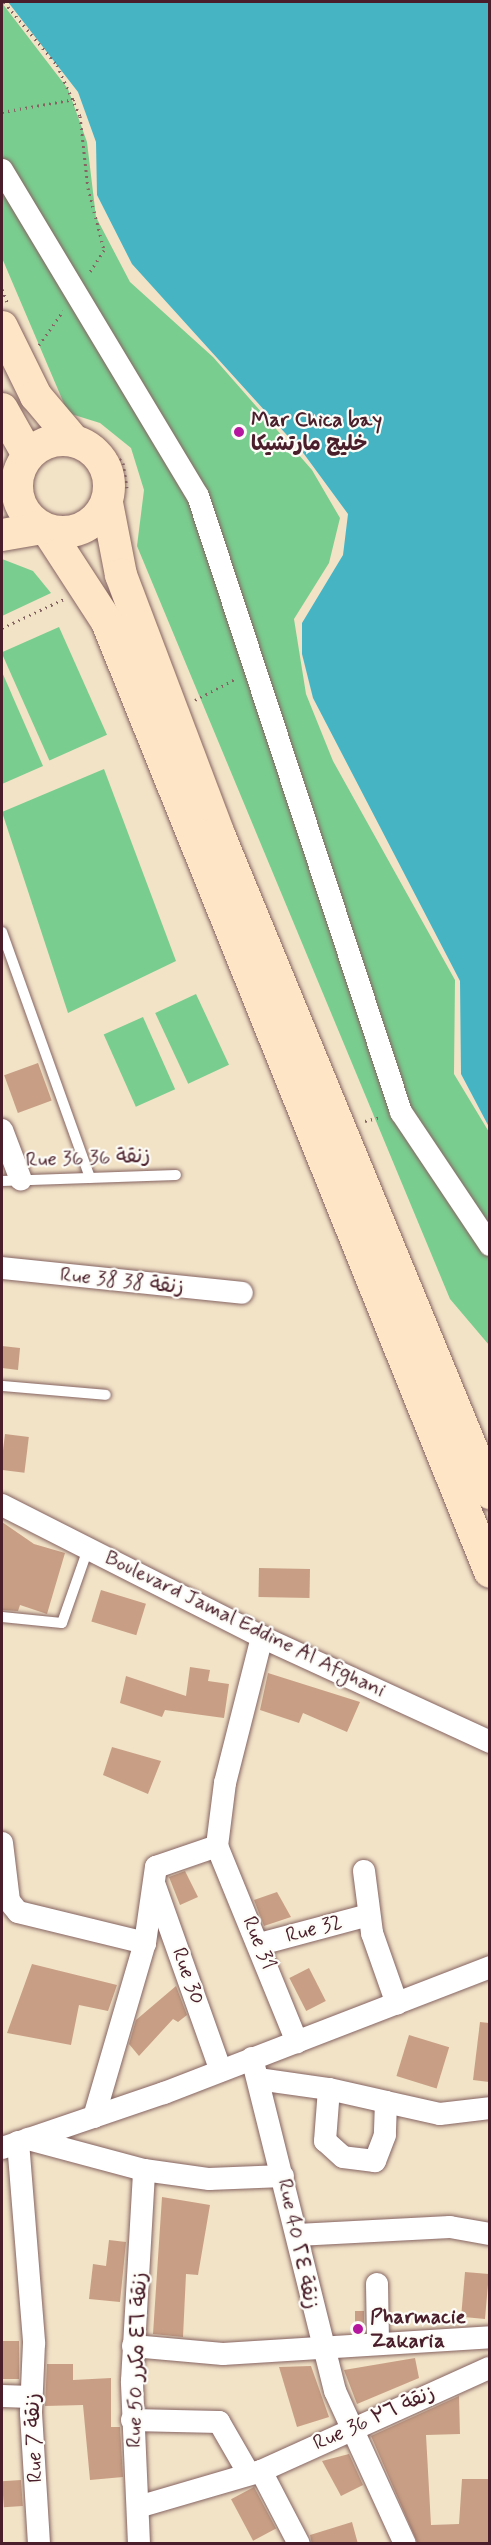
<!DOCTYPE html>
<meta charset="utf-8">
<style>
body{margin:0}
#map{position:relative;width:491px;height:2545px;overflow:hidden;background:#f2e3c7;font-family:Mynerve,"Playpen Sans Arabic",sans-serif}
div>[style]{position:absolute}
.green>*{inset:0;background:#79cd8f;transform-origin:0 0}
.water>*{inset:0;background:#47b4c3}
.building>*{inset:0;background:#c89f85;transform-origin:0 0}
.path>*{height:3px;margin-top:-1.5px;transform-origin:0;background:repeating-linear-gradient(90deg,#856462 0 1.5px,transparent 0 6px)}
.roads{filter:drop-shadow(0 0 2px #856462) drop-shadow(0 0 2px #856462)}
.lane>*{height:10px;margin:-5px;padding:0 5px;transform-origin:5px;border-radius:5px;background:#fff}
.street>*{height:22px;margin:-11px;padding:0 11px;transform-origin:11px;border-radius:11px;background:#fff}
.secondary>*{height:32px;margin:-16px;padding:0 16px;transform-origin:16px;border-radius:16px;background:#fde5c5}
.secondary>.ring{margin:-16px;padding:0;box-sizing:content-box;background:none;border:32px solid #fde5c5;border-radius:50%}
.dots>*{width:16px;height:16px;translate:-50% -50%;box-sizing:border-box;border:3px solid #fdfcf7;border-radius:50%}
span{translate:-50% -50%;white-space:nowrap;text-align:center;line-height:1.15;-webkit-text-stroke:4.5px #fdfcf7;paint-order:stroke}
.poi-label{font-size:21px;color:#4a1f2b;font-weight:700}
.left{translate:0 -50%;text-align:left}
.street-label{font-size:21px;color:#4a1f2b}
.frame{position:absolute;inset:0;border:3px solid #4a1f2b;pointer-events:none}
</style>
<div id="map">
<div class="green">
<div style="clip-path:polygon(2px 3px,68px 89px,87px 142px,96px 217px,130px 282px,213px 357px,312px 470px,340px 518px,329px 563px,294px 619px,306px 694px,333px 761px,455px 980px,454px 1074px,489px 1132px,489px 1345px,450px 1299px,137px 546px,144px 490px,131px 448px,100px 423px,68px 413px,2px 258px)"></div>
<div style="clip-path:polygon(2px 559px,33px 571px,51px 593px,2px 616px)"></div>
<div style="left:59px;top:627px;width:118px;height:63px;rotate:66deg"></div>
<div style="clip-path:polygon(2px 672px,43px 766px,2px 784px)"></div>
<div style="clip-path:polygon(104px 769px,176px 961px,68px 1013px,2px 812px)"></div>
<div style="left:196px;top:994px;width:78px;height:45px;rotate:65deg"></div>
<div style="left:143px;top:1017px;width:79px;height:43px;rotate:66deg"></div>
</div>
<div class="water">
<div style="clip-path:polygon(8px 2px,489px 2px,489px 1127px,461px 1074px,460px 981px,313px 698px,302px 654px,302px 623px,343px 555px,348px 514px,304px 454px,132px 264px,97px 195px,96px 142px,78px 92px)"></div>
</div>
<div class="building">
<div style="left:38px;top:1063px;width:40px;height:36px;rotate:70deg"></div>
<div style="clip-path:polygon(2px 1346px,20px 1348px,18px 1370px,2px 1368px)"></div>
<div style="left:5px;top:1434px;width:24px;height:36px;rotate:7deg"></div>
<div style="clip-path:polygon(2px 1522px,34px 1544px,65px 1553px,47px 1614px,20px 1605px,18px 1611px,2px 1610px)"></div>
<div style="left:259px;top:1568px;width:51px;height:29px;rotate:1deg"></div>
<div style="left:101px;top:1590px;width:47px;height:33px;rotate:17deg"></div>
<div style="clip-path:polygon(190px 1667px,210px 1670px,208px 1681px,229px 1684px,224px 1718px,165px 1710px,162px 1717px,120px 1703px,126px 1676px,186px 1696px)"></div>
<div style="clip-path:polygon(268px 1673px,360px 1702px,347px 1732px,303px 1713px,299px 1723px,260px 1710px)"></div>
<div style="clip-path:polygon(112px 1747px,161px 1761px,148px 1794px,103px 1775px)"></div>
<div style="clip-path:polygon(185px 1871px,198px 1897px,180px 1905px,169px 1877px)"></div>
<div style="clip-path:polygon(277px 1892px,291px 1917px,264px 1926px,254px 1900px)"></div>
<div style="clip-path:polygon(32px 1964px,117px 1985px,108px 2011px,79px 2005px,71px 2045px,7px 2033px)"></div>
<div style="left:309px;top:1968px;width:37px;height:22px;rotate:63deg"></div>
<div style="clip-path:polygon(176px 1986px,187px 2015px,178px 2022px,173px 2019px,139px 2056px,129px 2044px,136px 2020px)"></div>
<div style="clip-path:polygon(480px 2022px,489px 2023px,489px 2082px,473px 2080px)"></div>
<div style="left:409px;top:2035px;width:42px;height:43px;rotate:17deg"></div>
<div style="clip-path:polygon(162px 2197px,210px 2205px,198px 2275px,186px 2274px,183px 2337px,153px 2334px)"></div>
<div style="clip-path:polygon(109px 2240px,126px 2242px,120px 2302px,89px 2299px,93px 2264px,106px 2266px)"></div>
<div style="left:465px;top:2272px;width:24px;height:45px;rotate:5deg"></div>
<div style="left:355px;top:2311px;width:9px;height:21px"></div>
<div style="left:19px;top:2341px;width:38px;height:17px;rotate:90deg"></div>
<div style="clip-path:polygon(415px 2358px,419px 2378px,357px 2404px,344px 2370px)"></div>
<div style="clip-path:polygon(47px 2364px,73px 2364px,73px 2380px,111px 2378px,111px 2427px,120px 2427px,123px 2477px,90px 2480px,83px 2405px,45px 2406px)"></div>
<div style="clip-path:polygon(311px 2366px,329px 2417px,297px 2427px,279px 2367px)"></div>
<div style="clip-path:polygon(459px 2396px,460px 2434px,426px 2435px,431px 2525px,459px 2524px,462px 2479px,489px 2479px,489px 2544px,418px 2544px,371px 2436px)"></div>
<div style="clip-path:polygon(349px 2454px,363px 2485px,341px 2496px,322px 2461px)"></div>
<div style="left:21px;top:2480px;width:26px;height:19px;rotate:86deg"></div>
<div style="left:254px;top:2487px;width:47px;height:26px;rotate:62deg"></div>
<div style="clip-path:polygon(352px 2522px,358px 2544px,312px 2544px,310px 2535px)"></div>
</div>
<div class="path">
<div style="left:4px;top:2px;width:82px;rotate:49.9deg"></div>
<div style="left:57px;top:65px;width:56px;rotate:65.7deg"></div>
<div style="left:80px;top:116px;width:72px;rotate:83.7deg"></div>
<div style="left:88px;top:188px;width:64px;rotate:75.5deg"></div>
<div style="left:104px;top:250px;width:27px;rotate:123deg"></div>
<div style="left:2px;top:112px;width:74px;rotate:-10.1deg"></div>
<div style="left:2px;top:289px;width:16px;rotate:68deg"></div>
<div style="left:39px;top:345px;width:42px;rotate:-54.8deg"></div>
<div style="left:99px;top:437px;width:35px;rotate:47deg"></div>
<div style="left:123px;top:463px;width:25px;rotate:81deg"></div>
<div style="left:2px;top:628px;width:68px;rotate:-25.1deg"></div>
<div style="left:195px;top:700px;width:47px;rotate:-27.6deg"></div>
<div style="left:365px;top:1121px;width:16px;rotate:-14deg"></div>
</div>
<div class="roads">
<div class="lane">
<div style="left:2px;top:932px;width:261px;rotate:70.3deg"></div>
<div style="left:2px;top:1181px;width:174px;rotate:-2deg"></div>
<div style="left:2px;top:1386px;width:104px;rotate:4.9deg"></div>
<div style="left:2px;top:1617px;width:60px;rotate:5.7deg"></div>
<div style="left:62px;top:1623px;width:82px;rotate:-70.7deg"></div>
</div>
<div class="street">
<div style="left:2px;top:170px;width:380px;rotate:59deg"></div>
<div style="left:198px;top:496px;width:649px;rotate:71.76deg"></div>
<div style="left:401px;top:1112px;width:160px;rotate:56.2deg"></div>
<div style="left:2px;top:1130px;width:53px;rotate:69.2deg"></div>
<div style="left:2px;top:1268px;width:241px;rotate:5.9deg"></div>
<div style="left:2px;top:1505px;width:292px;rotate:26.9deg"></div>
<div style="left:262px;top:1637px;width:251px;rotate:24.7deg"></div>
<div style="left:2px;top:1843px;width:58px;rotate:83.1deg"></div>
<div style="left:9px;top:1901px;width:14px;rotate:51deg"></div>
<div style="left:18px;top:1912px;width:131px;rotate:13.7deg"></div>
<div style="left:217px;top:1846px;width:64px;rotate:-82.8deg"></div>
<div style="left:225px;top:1783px;width:151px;rotate:-75.8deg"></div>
<div style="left:217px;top:1846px;width:212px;rotate:67.8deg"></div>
<div style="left:364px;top:1871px;width:63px;rotate:82.6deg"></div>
<div style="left:372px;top:1933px;width:75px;rotate:70.6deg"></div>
<div style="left:155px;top:1886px;width:196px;rotate:70.4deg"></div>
<div style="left:260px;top:1944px;width:113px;rotate:-14.9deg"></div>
<div style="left:252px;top:2058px;width:343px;rotate:76deg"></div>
<div style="left:335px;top:2391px;width:168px;rotate:65.4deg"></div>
<div style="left:258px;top:2079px;width:72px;rotate:8deg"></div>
<div style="left:329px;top:2089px;width:58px;rotate:12.8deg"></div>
<div style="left:386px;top:2102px;width:33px;rotate:92deg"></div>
<div style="left:385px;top:2135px;width:28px;rotate:111deg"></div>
<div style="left:375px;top:2161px;width:32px;rotate:-173deg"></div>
<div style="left:343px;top:2157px;width:24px;rotate:-138deg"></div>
<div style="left:325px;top:2141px;width:52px;rotate:-85.6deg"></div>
<div style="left:386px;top:2102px;width:55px;rotate:12.5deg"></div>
<div style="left:440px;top:2114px;width:50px;rotate:-6.8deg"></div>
<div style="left:94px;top:2117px;width:181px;rotate:-73.7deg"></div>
<div style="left:145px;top:1943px;width:77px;rotate:-81.8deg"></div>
<div style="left:156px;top:1867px;width:65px;rotate:-19deg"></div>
<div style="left:28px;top:2139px;width:120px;rotate:15deg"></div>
<div style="left:18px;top:2142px;width:202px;rotate:85.4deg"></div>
<div style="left:34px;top:2343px;width:70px;rotate:92.5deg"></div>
<div style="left:31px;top:2413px;width:131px;rotate:86.5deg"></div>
<div style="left:2px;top:2148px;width:171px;rotate:-18.8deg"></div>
<div style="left:164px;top:2093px;width:350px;rotate:-21.1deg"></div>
<div style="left:297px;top:2235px;width:153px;rotate:-3deg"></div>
<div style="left:450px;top:2227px;width:41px;rotate:9.9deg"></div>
<div style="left:377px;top:2284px;width:57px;rotate:89deg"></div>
<div style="left:133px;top:2346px;width:90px;rotate:5.1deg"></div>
<div style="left:223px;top:2354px;width:268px;rotate:-3.6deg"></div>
<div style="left:2px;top:2396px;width:29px;rotate:2deg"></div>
<div style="left:132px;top:2420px;width:87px;rotate:1.3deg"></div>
<div style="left:219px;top:2422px;width:60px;rotate:60deg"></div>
<div style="left:261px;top:2471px;width:82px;rotate:62.5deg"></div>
<div style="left:138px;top:2507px;width:128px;rotate:-16.3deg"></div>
<div style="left:261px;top:2471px;width:250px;rotate:-24.3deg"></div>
<div style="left:139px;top:2544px;width:163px;rotate:-92.5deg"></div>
<div style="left:132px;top:2381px;width:211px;rotate:-86.7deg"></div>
<div style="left:144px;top:2170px;width:66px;rotate:7.9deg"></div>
<div style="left:209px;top:2179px;width:74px;rotate:-2.3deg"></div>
</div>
<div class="secondary">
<div style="left:2px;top:327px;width:77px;rotate:63.8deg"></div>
<div style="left:36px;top:396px;width:59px;rotate:49.8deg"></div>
<div style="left:2px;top:409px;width:53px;rotate:60.5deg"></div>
<div class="ring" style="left:17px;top:440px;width:60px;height:60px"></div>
<div style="left:107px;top:503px;width:73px;rotate:79deg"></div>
<div style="left:121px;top:575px;width:275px;rotate:69.3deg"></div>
<div style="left:218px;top:832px;width:715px;rotate:67.63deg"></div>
<div style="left:48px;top:531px;width:108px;rotate:57deg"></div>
<div style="left:107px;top:622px;width:1024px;rotate:68.04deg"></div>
<div style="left:2px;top:535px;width:41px;rotate:-9.9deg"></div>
</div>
</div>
<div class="dots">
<div style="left:239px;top:432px;background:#b5179e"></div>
<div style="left:358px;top:2329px;background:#b5179e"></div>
</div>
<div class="poi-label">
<span class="left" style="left:251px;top:432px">Mar Chica bay<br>خليج مارتشيكا</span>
<span class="left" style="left:370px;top:2329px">Pharmacie<br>Zakaria</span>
</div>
<div class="street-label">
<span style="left:88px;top:1158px;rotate:-2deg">Rue 36 زنقة 36</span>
<span style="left:122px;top:1281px;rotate:6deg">Rue 38 زنقة 38</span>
<span style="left:245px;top:1624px;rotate:26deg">Boulevard Jamal Eddine Al Afghani</span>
<span style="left:314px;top:1929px;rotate:-15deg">Rue 32</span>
<span style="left:259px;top:1943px;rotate:67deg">Rue 31</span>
<span style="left:188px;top:1976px;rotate:70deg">Rue 30</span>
<span style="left:298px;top:2244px;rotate:78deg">Rue 40 زنقة ٢٤</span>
<span style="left:137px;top:2360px;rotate:-88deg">Rue 50 زنقة ٤٦ مكرر</span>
<span style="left:374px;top:2418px;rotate:-24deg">Rue 36 زنقة ٣٦</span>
<span style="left:34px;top:2438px;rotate:-92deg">Rue 7 زنقة</span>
</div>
<div class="frame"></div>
</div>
